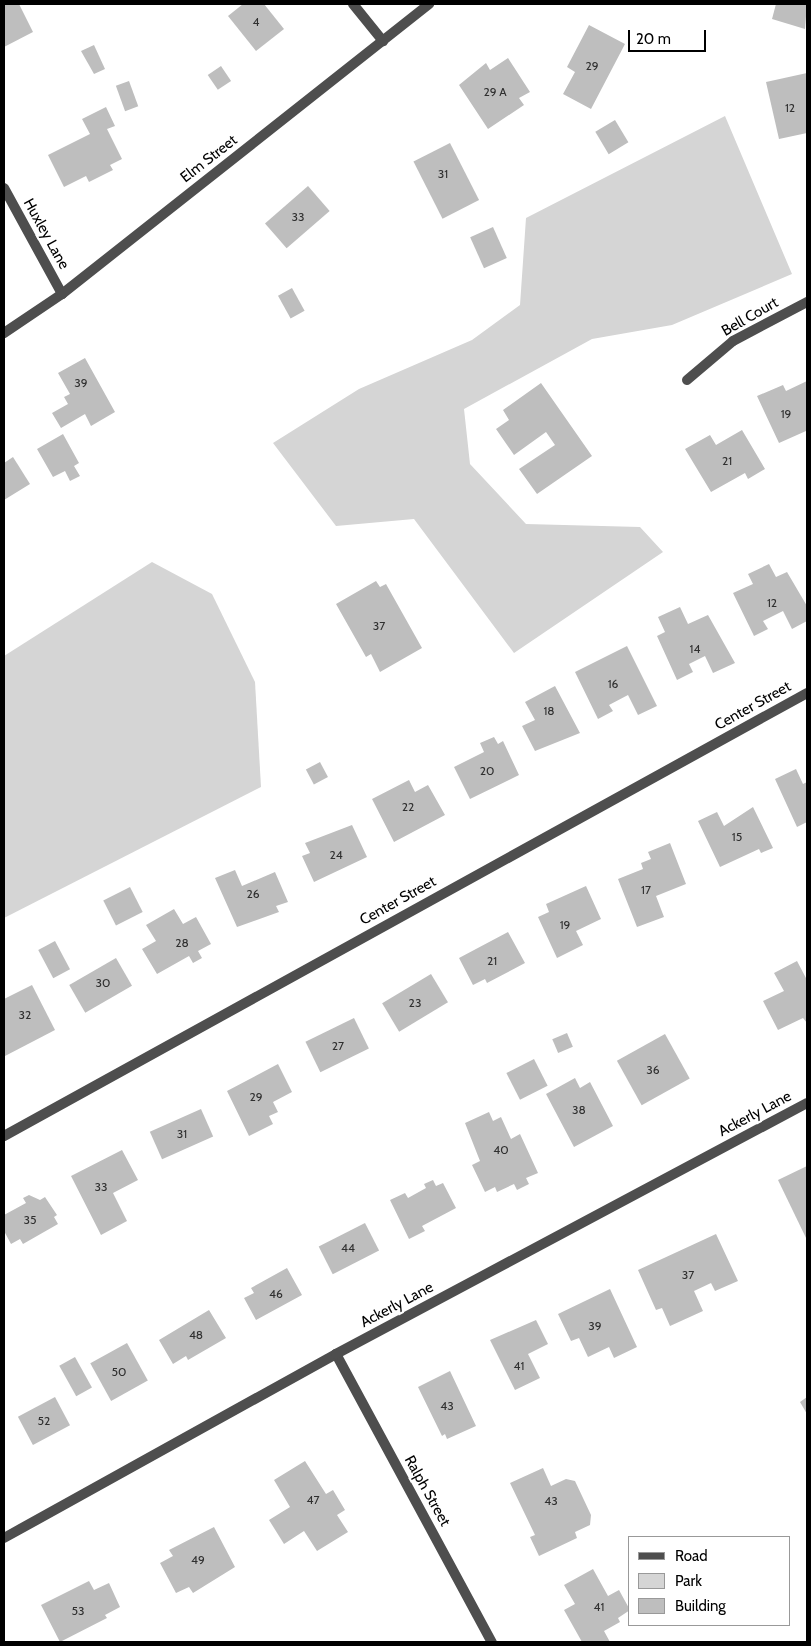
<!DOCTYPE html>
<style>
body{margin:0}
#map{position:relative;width:811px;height:1646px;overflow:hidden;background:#fff;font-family:Cabin,sans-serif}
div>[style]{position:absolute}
.green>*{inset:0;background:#d5d5d5}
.building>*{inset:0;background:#bebebe;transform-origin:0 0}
.minor>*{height:10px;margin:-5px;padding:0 5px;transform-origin:5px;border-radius:5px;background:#4e4e4e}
span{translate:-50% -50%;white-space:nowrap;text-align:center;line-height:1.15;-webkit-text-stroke:4px #fff;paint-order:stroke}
.number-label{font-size:12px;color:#303030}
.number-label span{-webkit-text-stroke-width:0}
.street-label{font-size:15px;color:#000}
.frame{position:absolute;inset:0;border:5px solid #000;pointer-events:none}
.legend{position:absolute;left:628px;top:1536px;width:162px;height:90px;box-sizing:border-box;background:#fff;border:1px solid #999;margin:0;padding:6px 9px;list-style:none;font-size:15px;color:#000}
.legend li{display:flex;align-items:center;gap:10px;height:25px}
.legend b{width:25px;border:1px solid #999}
.scale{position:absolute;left:628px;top:30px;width:78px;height:22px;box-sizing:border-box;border:2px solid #000;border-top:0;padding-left:6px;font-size:15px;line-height:18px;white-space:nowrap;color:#000;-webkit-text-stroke:4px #fff;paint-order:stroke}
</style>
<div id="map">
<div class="green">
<div style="clip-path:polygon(725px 116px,792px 274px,672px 325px,592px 339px,464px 409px,470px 464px,526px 524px,640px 527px,663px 552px,514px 653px,414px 519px,336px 526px,273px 443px,359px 389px,472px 340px,520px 305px,526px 218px)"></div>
<div style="clip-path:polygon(152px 562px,212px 594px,255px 682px,261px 787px,4px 918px,4px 656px)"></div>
</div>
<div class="building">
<div style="clip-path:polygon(4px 4px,19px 4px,33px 32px,4px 47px)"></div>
<div style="clip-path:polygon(243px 4px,264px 4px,284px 29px,256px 51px,228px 16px)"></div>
<div style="clip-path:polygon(776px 4px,807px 4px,805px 29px,772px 19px)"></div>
<div style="clip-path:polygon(589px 25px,625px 44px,591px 109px,563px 94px,575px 72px,567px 67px)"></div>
<div style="clip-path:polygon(94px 45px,105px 69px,94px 74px,81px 51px)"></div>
<div style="clip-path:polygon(508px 58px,530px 92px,519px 98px,524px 105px,488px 129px,459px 85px,486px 63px,490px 70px)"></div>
<div style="left:221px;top:66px;width:18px;height:16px;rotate:56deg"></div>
<div style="clip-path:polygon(807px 73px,807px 133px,779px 139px,766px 82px)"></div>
<div style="left:129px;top:81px;width:27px;height:14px;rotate:70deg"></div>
<div style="clip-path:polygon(106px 107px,115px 126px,107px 129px,122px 159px,110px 165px,113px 170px,89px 182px,86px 176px,64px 187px,48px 155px,90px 134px,82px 119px)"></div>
<div style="left:615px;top:120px;width:26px;height:23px;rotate:59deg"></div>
<div style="left:450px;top:143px;width:64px;height:41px;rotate:63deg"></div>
<div style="left:308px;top:186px;width:33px;height:57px;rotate:49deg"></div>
<div style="left:493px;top:227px;width:34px;height:25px;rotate:66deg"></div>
<div style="left:292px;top:288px;width:26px;height:16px;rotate:61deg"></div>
<div style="clip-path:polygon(85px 358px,115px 412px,91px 426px,85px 414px,61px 428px,52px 413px,68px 404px,64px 397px,70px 394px,58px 373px)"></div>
<div style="clip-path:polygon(807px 381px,807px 434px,806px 431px,779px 443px,757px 396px,783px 385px,786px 391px)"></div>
<div style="clip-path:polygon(541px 383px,592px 456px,537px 494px,519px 469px,555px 445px,546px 432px,514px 455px,496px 429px,509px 420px,503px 410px)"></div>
<div style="clip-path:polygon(742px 430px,765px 469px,748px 479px,745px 473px,711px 492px,685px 449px,710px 435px,716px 445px)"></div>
<div style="clip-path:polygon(63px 434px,79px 463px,74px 466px,80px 476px,70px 481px,65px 471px,53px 477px,37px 449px)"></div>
<div style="clip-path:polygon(13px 457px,30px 484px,4px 500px,4px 463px)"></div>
<div style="clip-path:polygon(769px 564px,776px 577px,787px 572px,807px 606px,807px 621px,792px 629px,783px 611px,763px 621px,768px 629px,754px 636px,733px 593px,753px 584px,748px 574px)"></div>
<div style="clip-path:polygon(376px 581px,380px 587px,386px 584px,422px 648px,380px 672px,371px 654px,366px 657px,336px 604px)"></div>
<div style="clip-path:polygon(680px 607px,688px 624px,708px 615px,735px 663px,713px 673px,705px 656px,689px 664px,693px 672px,677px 680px,657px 636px,665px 632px,658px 617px)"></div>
<div style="clip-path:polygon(627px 646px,657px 706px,638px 715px,628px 695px,609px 705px,613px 711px,598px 719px,575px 672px)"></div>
<div style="clip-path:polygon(555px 686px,580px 733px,535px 751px,522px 726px,535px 720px,525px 702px)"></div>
<div style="clip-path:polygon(494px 737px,498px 744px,503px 741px,519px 775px,470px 799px,454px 767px,484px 752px,480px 743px)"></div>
<div style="left:320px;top:762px;width:17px;height:16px;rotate:62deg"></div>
<div style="clip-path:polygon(796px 769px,803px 784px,807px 782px,807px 822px,797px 827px,775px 779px)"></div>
<div style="clip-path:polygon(409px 780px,415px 792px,428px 785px,445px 815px,394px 842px,372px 799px)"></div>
<div style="clip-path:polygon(753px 807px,773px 848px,761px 853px,759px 849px,720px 867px,698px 821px,717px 812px,724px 826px)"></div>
<div style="clip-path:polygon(352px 825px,367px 857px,314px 882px,302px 856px,310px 853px,305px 843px)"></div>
<div style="clip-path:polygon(670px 843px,686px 884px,656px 896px,664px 917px,637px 927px,618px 879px,643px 869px,641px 863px,651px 859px,648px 852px)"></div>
<div style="clip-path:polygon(235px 870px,242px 886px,275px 872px,288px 902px,276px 906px,279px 912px,237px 927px,215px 878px)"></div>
<div style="clip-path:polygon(586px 886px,601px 919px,576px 931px,583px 945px,557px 958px,538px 917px,549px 912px,546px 904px)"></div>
<div style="left:130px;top:887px;width:28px;height:30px;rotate:63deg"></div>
<div style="clip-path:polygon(174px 909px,183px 924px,196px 917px,211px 944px,198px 951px,202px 958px,193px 963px,189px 956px,157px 974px,142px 949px,156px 941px,146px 925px)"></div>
<div style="clip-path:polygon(508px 932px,525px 963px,487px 983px,485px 979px,473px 985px,459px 958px)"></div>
<div style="left:55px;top:941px;width:32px;height:19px;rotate:62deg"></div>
<div style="left:116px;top:958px;width:32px;height:54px;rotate:60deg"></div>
<div style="clip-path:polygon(797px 961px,807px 980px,807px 1023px,803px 1018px,778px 1030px,763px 1001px,784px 991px,774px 973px)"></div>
<div style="left:431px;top:974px;width:33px;height:57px;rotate:59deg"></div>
<div style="clip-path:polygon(32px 985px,55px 1030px,5px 1056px,4px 999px)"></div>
<div style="left:354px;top:1018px;width:34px;height:54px;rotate:64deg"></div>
<div style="left:567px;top:1033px;width:15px;height:16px;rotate:67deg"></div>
<div style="left:665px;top:1034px;width:51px;height:55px;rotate:61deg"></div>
<div style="left:534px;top:1059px;width:30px;height:31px;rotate:63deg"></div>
<div style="clip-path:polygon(278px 1064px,292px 1092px,273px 1102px,278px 1112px,269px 1116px,273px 1124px,249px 1136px,227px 1091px)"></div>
<div style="clip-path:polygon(575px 1078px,580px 1088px,590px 1082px,613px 1126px,574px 1147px,546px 1094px)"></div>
<div style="left:201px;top:1109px;width:30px;height:56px;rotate:66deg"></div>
<div style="clip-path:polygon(489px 1112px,493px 1121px,501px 1117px,511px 1139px,520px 1134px,538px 1173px,526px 1178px,529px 1184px,517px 1190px,514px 1184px,497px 1192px,495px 1187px,485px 1192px,472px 1165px,480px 1161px,465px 1123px)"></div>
<div style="clip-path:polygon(122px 1150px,138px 1180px,113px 1193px,127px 1221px,101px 1235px,71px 1176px)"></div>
<div style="clip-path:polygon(807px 1166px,807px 1240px,778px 1180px)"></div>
<div style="clip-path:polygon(433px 1180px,436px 1186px,443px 1183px,456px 1208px,422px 1226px,425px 1231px,409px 1239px,390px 1200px,405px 1193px,408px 1198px,426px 1188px,424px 1184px)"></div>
<div style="clip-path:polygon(29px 1195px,40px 1200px,45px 1197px,57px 1215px,54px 1217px,58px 1224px,23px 1244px,20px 1239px,11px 1244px,4px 1231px,4px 1215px,26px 1203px,23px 1198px)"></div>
<div style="left:365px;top:1223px;width:31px;height:52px;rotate:63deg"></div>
<div style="clip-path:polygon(716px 1234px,738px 1281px,715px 1291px,711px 1283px,694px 1291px,703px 1311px,670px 1326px,662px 1308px,656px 1310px,638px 1270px)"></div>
<div style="clip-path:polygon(287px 1268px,302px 1295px,256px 1320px,244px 1298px,254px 1293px,251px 1288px)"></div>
<div style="clip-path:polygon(610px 1289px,637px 1347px,614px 1358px,609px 1347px,588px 1357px,579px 1338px,571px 1341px,558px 1314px)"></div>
<div style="clip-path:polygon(209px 1310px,226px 1338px,188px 1360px,186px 1356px,173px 1364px,159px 1340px)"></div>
<div style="clip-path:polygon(536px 1320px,548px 1344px,528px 1354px,540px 1378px,515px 1390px,490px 1340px)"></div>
<div style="left:127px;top:1343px;width:43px;height:42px;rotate:61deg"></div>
<div style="left:75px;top:1357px;width:35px;height:18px;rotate:61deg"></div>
<div style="clip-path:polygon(450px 1371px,476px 1426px,447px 1439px,445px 1434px,442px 1436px,418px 1387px)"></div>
<div style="left:55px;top:1397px;width:32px;height:42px;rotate:62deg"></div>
<div style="clip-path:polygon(807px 1397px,807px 1414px,800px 1402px)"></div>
<div style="clip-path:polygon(305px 1461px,326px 1494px,333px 1490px,345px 1510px,337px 1515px,348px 1532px,317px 1551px,304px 1531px,284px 1544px,269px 1520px,290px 1507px,274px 1480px)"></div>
<div style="clip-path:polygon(543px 1468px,551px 1486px,566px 1479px,575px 1481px,591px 1515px,590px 1525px,575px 1532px,577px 1538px,539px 1556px,530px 1537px,535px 1535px,510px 1483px)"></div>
<div style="clip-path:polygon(214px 1527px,235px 1567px,193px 1593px,189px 1587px,176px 1593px,160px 1563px,173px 1556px,169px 1550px)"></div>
<div style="clip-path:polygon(593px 1569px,608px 1596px,619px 1590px,630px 1610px,618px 1618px,620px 1622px,604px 1631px,610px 1642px,582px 1642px,564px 1610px,575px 1604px,564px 1585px)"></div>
<div style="clip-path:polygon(89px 1581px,94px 1590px,109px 1583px,120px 1607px,105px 1615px,107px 1618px,60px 1642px,41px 1605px)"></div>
</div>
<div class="minor">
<div style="left:353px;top:4px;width:48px;rotate:51deg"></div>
<div style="left:4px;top:188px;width:121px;rotate:61.3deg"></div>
<div style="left:4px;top:333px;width:70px;rotate:-33.9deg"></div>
<div style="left:62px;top:294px;width:468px;rotate:-38.3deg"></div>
<div style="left:687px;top:380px;width:60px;rotate:-40.3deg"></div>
<div style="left:733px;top:341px;width:84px;rotate:-27.8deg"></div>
<div style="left:4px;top:1136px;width:917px;rotate:-28.88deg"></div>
<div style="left:336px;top:1354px;width:328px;rotate:61.6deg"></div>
<div style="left:4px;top:1538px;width:380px;rotate:-29deg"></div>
<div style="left:336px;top:1354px;width:534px;rotate:-28.05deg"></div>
</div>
<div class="number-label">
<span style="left:256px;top:22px">4</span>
<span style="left:592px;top:66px">29</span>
<span style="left:495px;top:92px">29 A</span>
<span style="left:790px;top:108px">12</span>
<span style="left:443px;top:174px">31</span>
<span style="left:298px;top:217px">33</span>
<span style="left:81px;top:383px">39</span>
<span style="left:786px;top:414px">19</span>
<span style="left:727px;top:461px">21</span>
<span style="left:772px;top:603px">12</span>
<span style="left:379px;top:626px">37</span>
<span style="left:695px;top:649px">14</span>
<span style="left:613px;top:684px">16</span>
<span style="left:549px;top:711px">18</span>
<span style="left:487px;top:771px">20</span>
<span style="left:408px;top:807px">22</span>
<span style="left:737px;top:837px">15</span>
<span style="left:336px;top:855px">24</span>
<span style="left:646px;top:890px">17</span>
<span style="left:253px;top:894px">26</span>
<span style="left:565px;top:925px">19</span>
<span style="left:182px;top:943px">28</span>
<span style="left:492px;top:961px">21</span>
<span style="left:103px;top:983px">30</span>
<span style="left:415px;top:1003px">23</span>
<span style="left:25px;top:1015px">32</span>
<span style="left:338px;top:1046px">27</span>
<span style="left:653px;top:1070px">36</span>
<span style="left:256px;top:1097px">29</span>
<span style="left:579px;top:1110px">38</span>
<span style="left:182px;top:1134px">31</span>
<span style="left:501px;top:1150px">40</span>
<span style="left:101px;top:1187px">33</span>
<span style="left:30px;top:1220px">35</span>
<span style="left:348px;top:1248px">44</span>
<span style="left:688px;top:1275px">37</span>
<span style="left:276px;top:1294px">46</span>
<span style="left:595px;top:1326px">39</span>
<span style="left:196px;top:1335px">48</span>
<span style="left:519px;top:1366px">41</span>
<span style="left:119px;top:1372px">50</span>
<span style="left:447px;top:1406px">43</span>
<span style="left:44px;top:1421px">52</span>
<span style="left:313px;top:1500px">47</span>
<span style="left:551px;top:1501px">43</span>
<span style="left:198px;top:1560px">49</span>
<span style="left:599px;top:1607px">41</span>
<span style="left:78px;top:1611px">53</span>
</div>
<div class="street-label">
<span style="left:209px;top:159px;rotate:-38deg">Elm Street</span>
<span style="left:46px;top:234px;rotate:61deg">Huxley Lane</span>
<span style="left:750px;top:317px;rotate:-30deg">Bell Court</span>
<span style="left:753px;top:706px;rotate:-29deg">Center Street</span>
<span style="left:398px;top:901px;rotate:-29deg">Center Street</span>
<span style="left:755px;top:1114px;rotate:-28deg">Ackerly Lane</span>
<span style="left:397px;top:1305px;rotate:-28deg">Ackerly Lane</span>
<span style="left:427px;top:1491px;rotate:61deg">Ralph Street</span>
</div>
<div class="frame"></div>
<ul class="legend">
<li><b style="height:6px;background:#4e4e4e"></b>Road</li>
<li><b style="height:14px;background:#d5d5d5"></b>Park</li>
<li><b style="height:14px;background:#bebebe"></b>Building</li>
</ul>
<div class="scale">20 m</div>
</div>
